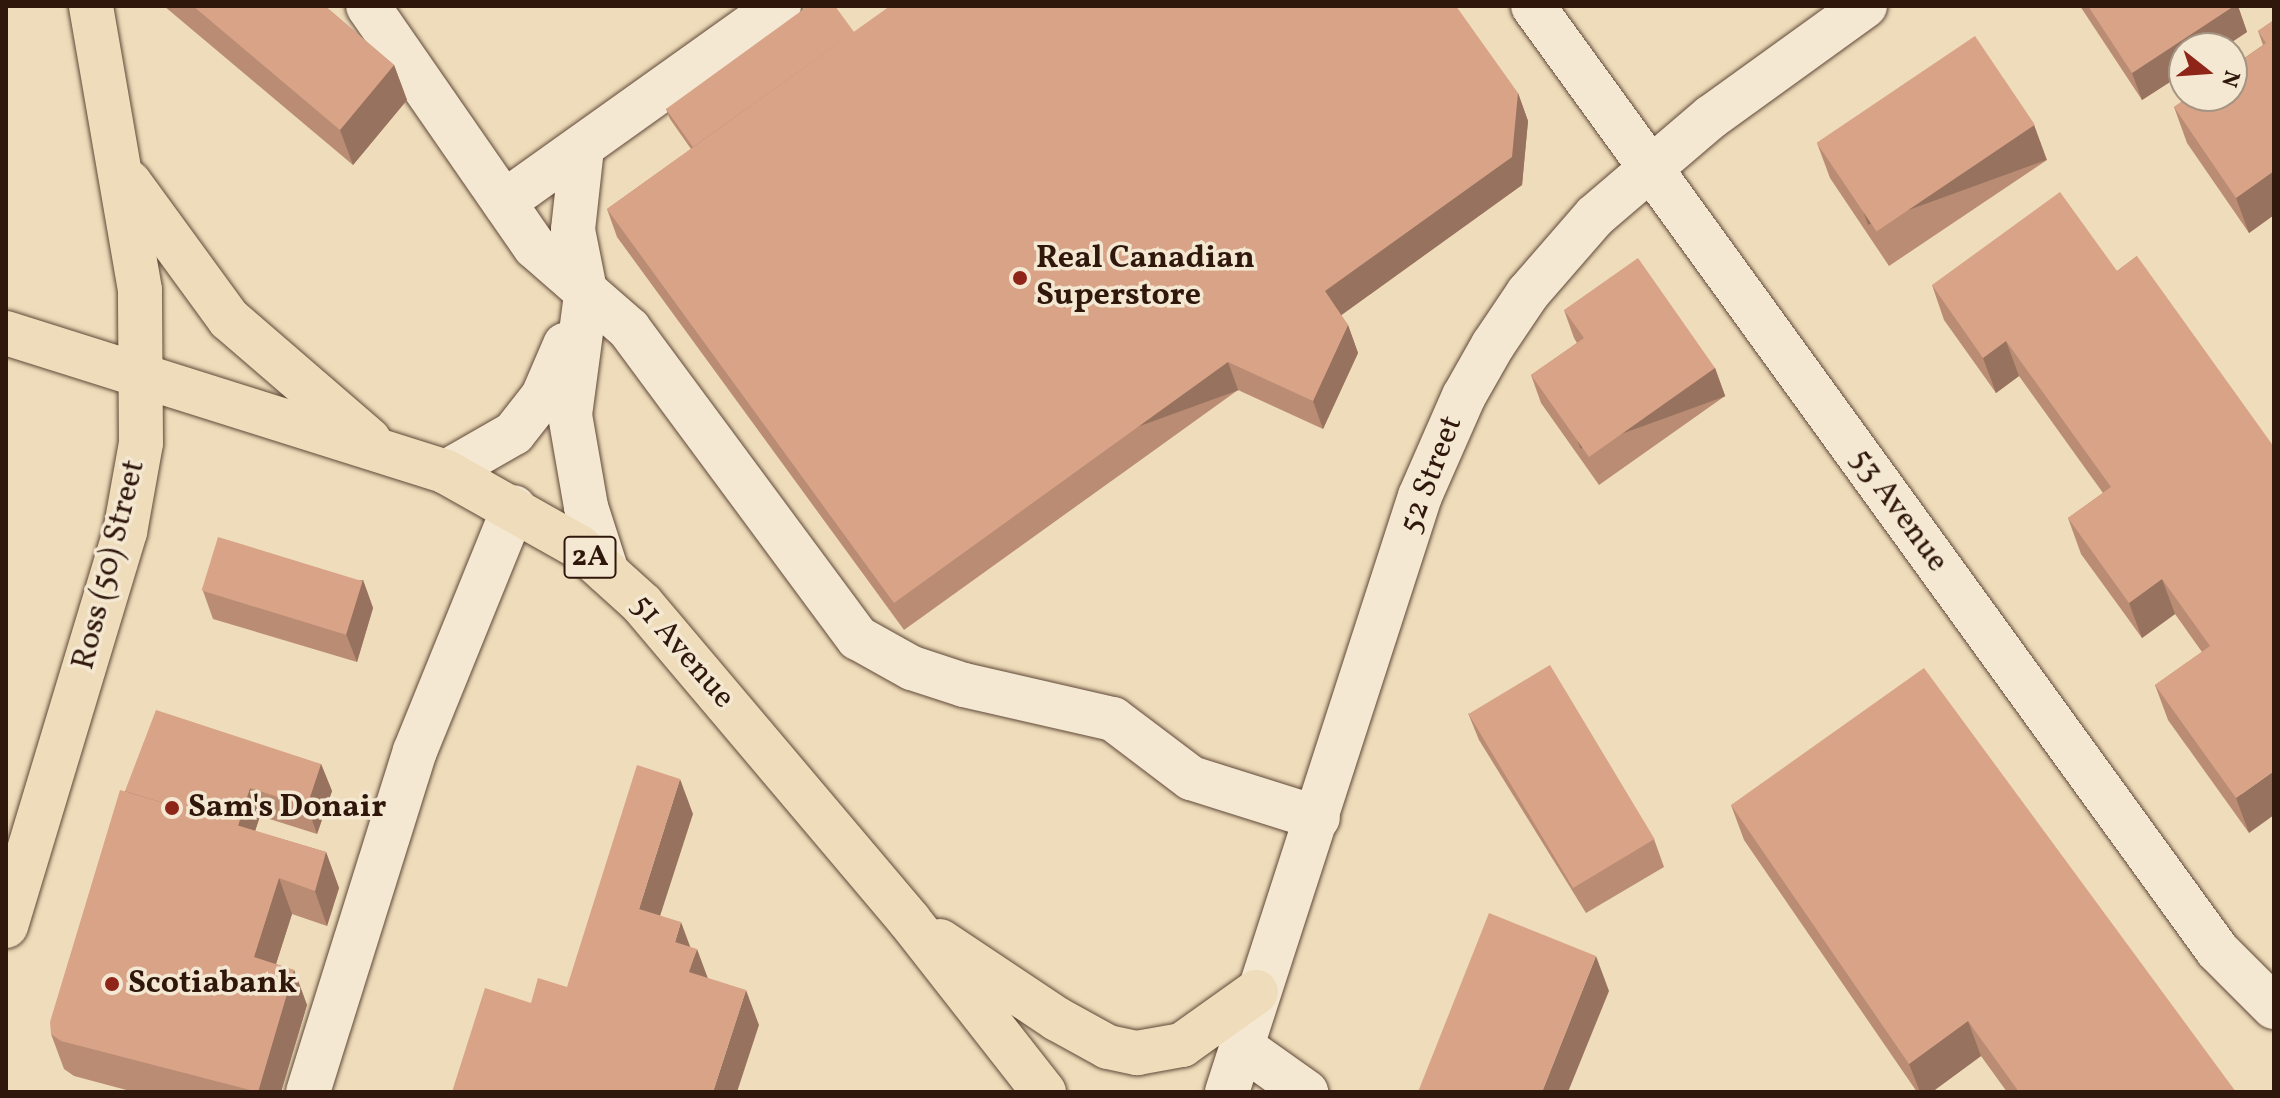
<!DOCTYPE html>
<style>
body{margin:0}
#map{position:relative;width:2280px;height:1098px;overflow:hidden;background:#eedcba;font-family:Vollkorn,serif}
div>[style]{position:absolute}
.roads{filter:drop-shadow(0 0 2px #604838) drop-shadow(0 0 2px #604838)}
.minor>*{height:44px;margin:-22px;padding:0 22px;transform-origin:22px;border-radius:22px;background:#f4e8d2}
.major>*{height:44px;margin:-22px;padding:0 22px;transform-origin:22px;border-radius:22px;background:#eedcba}
.wall>*{inset:0;background:#ba8c74}
.shaded-wall>*{inset:0;background:#97725e;transform-origin:0 0}
.building>*{inset:0;background:#d8a387;transform-origin:0 0}
.dots>*{width:22px;height:22px;translate:-50% -50%;box-sizing:border-box;border:4px solid #f4e8d2;border-radius:50%}
span{translate:-50% -50%;white-space:nowrap;text-align:center;line-height:1.15;-webkit-text-stroke:7px #f4e8d2;paint-order:stroke}
.shield-label span{padding:2px 6px;background:#f4e8d2;border:2px solid;border-radius:6px;-webkit-text-stroke-width:0}
.shield-label{font-size:30px;color:#30170c;font-weight:700}
.poi-label{font-size:32px;color:#30170c;font-weight:700}
.left{translate:0 -50%;text-align:left}
.street-label{font-size:32px;color:#30170c}
.frame{position:absolute;inset:0;border:8px solid #30170c;pointer-events:none}
.north{position:absolute;left:2168px;top:32px;width:80px;height:80px;box-sizing:border-box;background:#f4e8d2;border:2px solid #a69483;border-radius:50%;rotate:107deg;font-size:22px;font-weight:700;line-height:32px;text-align:center;color:#30170c}
.north::after{content:'';display:block;margin:auto;width:28px;height:36px;background:#8f2418;clip-path:polygon(50% 0,100% 100%,50% 72%,0 100%)}
</style>
<div id="map">
<div class="roads">
<div class="minor">
<div style="left:368px;top:6px;width:293px;rotate:55.3deg"></div>
<div style="left:535px;top:247px;width:125px;rotate:41.1deg"></div>
<div style="left:629px;top:329px;width:385px;rotate:53.5deg"></div>
<div style="left:858px;top:638px;width:62px;rotate:29.1deg"></div>
<div style="left:912px;top:668px;width:55px;rotate:18.1deg"></div>
<div style="left:964px;top:685px;width:153px;rotate:12.9deg"></div>
<div style="left:1113px;top:719px;width:98px;rotate:37.1deg"></div>
<div style="left:1191px;top:778px;width:133px;rotate:17.5deg"></div>
<div style="left:1533px;top:6px;width:1166px;rotate:54.07deg"></div>
<div style="left:2217px;top:950px;width:81px;rotate:45deg"></div>
<div style="left:582px;top:148px;width:82px;rotate:96.3deg"></div>
<div style="left:573px;top:230px;width:66px;rotate:78.7deg"></div>
<div style="left:586px;top:295px;width:121px;rotate:97.6deg"></div>
<div style="left:570px;top:415px;width:93px;rotate:80.1deg"></div>
<div style="left:586px;top:507px;width:68px;rotate:72.1deg"></div>
<div style="left:504px;top:202px;width:338px;rotate:-35.5deg"></div>
<div style="left:446px;top:472px;width:78px;rotate:-29.8deg"></div>
<div style="left:514px;top:433px;width:47px;rotate:-51.9deg"></div>
<div style="left:543px;top:396px;width:56px;rotate:-66.7deg"></div>
<div style="left:1241px;top:1046px;width:80px;rotate:35.3deg"></div>
<div style="left:308px;top:1092px;width:357px;rotate:-72.6deg"></div>
<div style="left:415px;top:751px;width:263px;rotate:-67.9deg"></div>
<div style="left:1227px;top:1092px;width:626px;rotate:-72.06deg"></div>
<div style="left:1420px;top:496px;width:109px;rotate:-66.3deg"></div>
<div style="left:1464px;top:396px;width:59px;rotate:-60.4deg"></div>
<div style="left:1493px;top:345px;width:63px;rotate:-56.1deg"></div>
<div style="left:1528px;top:293px;width:102px;rotate:-49deg"></div>
<div style="left:1595px;top:216px;width:153px;rotate:-40.5deg"></div>
<div style="left:1711px;top:117px;width:190px;rotate:-35.8deg"></div>
</div>
<div class="major">
<div style="left:129px;top:182px;width:170px;rotate:53.9deg"></div>
<div style="left:229px;top:319px;width:185px;rotate:40.8deg"></div>
<div style="left:6px;top:333px;width:461px;rotate:17.5deg"></div>
<div style="left:446px;top:472px;width:153px;rotate:29.4deg"></div>
<div style="left:579px;top:547px;width:85px;rotate:42.1deg"></div>
<div style="left:642px;top:604px;width:414px;rotate:49.8deg"></div>
<div style="left:909px;top:920px;width:219px;rotate:51.9deg"></div>
<div style="left:6px;top:926px;width:412px;rotate:-73.2deg"></div>
<div style="left:125px;top:532px;width:90px;rotate:-79.8deg"></div>
<div style="left:141px;top:443px;width:153px;rotate:-90.4deg"></div>
<div style="left:140px;top:290px;width:288px;rotate:-99.8deg"></div>
<div style="left:940px;top:941px;width:141px;rotate:33.7deg"></div>
<div style="left:1057px;top:1019px;width:58px;rotate:28.8deg"></div>
<div style="left:1108px;top:1047px;width:30px;rotate:12deg"></div>
<div style="left:1137px;top:1053px;width:46px;rotate:-10.1deg"></div>
<div style="left:1182px;top:1045px;width:91px;rotate:-35.6deg"></div>
</div>
</div>
<div class="wall">
<div style="clip-path:polygon(164px 6px,325px 6px,394px 65px,407px 100px,353px 165px)"></div>
<div style="clip-path:polygon(2080px 6px,2238px 6px,2247px 32px,2142px 100px)"></div>
<div style="clip-path:polygon(2274px 20px,2274px 215px,2249px 233px,2187px 143px,2174px 107px,2263px 45px,2258px 31px)"></div>
<div style="clip-path:polygon(854px 32px,1518px 93px,1528px 121px,1522px 185px,1341px 315px,1348px 325px,1358px 353px,1323px 429px,1238px 390px,904px 630px,617px 237px,607px 209px,691px 149px,670px 119px,666px 109px)"></div>
<div style="clip-path:polygon(2034px 125px,2047px 160px,1889px 266px,1830px 178px,1817px 143px)"></div>
<div style="clip-path:polygon(2137px 256px,2249px 833px,2168px 720px,2155px 685px,2202px 652px,2175px 614px,2142px 638px,2081px 554px,2068px 518px,2103px 493px,2019px 376px,1996px 393px,1944px 320px,1932px 285px,2117px 271px)"></div>
<div style="clip-path:polygon(1564px 310px,1715px 368px,1725px 396px,1599px 485px,1541px 403px,1531px 375px,1577px 343px,1574px 338px)"></div>
<div style="clip-path:polygon(363px 580px,373px 608px,357px 662px,213px 619px,203px 591px)"></div>
<div style="clip-path:polygon(1468px 713px,1654px 839px,1664px 867px,1586px 913px,1479px 740px)"></div>
<div style="clip-path:polygon(321px 764px,332px 791px,317px 834px,260px 816px,255px 831px,326px 852px,339px 888px,327px 926px,292px 914px,276px 964px,294px 970px,307px 1005px,281px 1092px,134px 1092px,74px 1076px,64px 1069px,51px 1034px,125px 791px)"></div>
<div style="clip-path:polygon(1731px 805px,2236px 1092px,2007px 1092px,1981px 1056px,1932px 1092px,1917px 1092px,1744px 840px)"></div>
</div>
<div class="shaded-wall">
<div style="clip-path:polygon(2234px 6px,2238px 6px,2247px 32px,2223px 48px,2184px 48px,2184px 73px,2142px 100px,2132px 73px)"></div>
<div style="clip-path:polygon(394px 65px,407px 100px,353px 165px,340px 130px)"></div>
<div style="clip-path:polygon(1518px 93px,1528px 121px,1522px 185px,1336px 319px,1325px 291px)"></div>
<div style="left:2034px;top:125px;width:37px;height:190px;rotate:70deg"></div>
<div style="clip-path:polygon(2274px 171px,2274px 215px,2249px 233px,2236px 198px)"></div>
<div style="clip-path:polygon(1348px 325px,1358px 353px,1323px 429px,1313px 401px)"></div>
<div style="clip-path:polygon(2006px 341px,2019px 376px,1996px 393px,1983px 358px)"></div>
<div style="left:1228px;top:362px;width:30px;height:412px;rotate:70deg"></div>
<div style="left:1715px;top:368px;width:30px;height:154px;rotate:70deg"></div>
<div style="clip-path:polygon(2162px 579px,2175px 614px,2142px 638px,2129px 603px)"></div>
<div style="clip-path:polygon(363px 580px,373px 608px,357px 662px,346px 634px)"></div>
<div style="clip-path:polygon(321px 764px,332px 791px,317px 834px,307px 806px)"></div>
<div style="clip-path:polygon(2274px 771px,2274px 815px,2249px 833px,2236px 798px)"></div>
<div style="clip-path:polygon(680px 779px,693px 814px,651px 944px,639px 909px)"></div>
<div style="clip-path:polygon(250px 788px,260px 816px,246px 859px,236px 831px)"></div>
<div style="clip-path:polygon(326px 852px,339px 888px,327px 926px,315px 891px)"></div>
<div style="clip-path:polygon(279px 878px,292px 914px,267px 992px,254px 957px)"></div>
<div style="clip-path:polygon(681px 922px,694px 957px,697px 949px,710px 984px,702px 1007px,675px 942px)"></div>
<div style="clip-path:polygon(1596px 956px,1609px 991px,1568px 1092px,1542px 1092px)"></div>
<div style="clip-path:polygon(294px 970px,307px 1005px,281px 1092px,258px 1092px)"></div>
<div style="clip-path:polygon(746px 990px,759px 1025px,737px 1092px,713px 1092px)"></div>
<div style="clip-path:polygon(1968px 1021px,1981px 1056px,1932px 1092px,1920px 1092px,1909px 1064px)"></div>
</div>
<div class="building">
<div style="clip-path:polygon(193px 6px,325px 6px,394px 65px,340px 130px)"></div>
<div style="clip-path:polygon(808px 6px,835px 6px,854px 32px,693px 147px,666px 109px)"></div>
<div style="clip-path:polygon(890px 6px,1456px 6px,1518px 93px,1512px 157px,1325px 291px,1348px 325px,1313px 401px,1228px 362px,894px 603px,607px 209px)"></div>
<div style="clip-path:polygon(2088px 6px,2234px 6px,2132px 73px)"></div>
<div style="clip-path:polygon(2274px 20px,2274px 171px,2236px 198px,2174px 107px,2190px 96px,2232px 96px,2232px 67px,2266px 43px,2258px 31px)"></div>
<div style="left:1975px;top:36px;width:107px;height:191px;rotate:56deg"></div>
<div style="clip-path:polygon(2060px 192px,2117px 271px,2137px 256px,2274px 447px,2274px 771px,2236px 798px,2155px 685px,2210px 646px,2162px 579px,2129px 603px,2068px 518px,2111px 487px,2006px 341px,1983px 358px,1932px 285px)"></div>
<div style="clip-path:polygon(1638px 258px,1715px 368px,1589px 457px,1531px 375px,1584px 338px,1564px 310px)"></div>
<div style="left:218px;top:537px;width:151px;height:56px;rotate:17deg"></div>
<div style="left:1550px;top:665px;width:203px;height:95px;rotate:59deg"></div>
<div style="clip-path:polygon(1924px 668px,2236px 1092px,2019px 1092px,1968px 1021px,1909px 1064px,1731px 805px)"></div>
<div style="clip-path:polygon(156px 710px,321px 764px,307px 806px,250px 788px,238px 826px,125px 791px)"></div>
<div style="clip-path:polygon(637px 765px,680px 779px,639px 909px,681px 922px,675px 942px,697px 949px,689px 972px,746px 990px,713px 1092px,452px 1092px,485px 988px,531px 1003px,538px 978px,567px 987px)"></div>
<div style="clip-path:polygon(120px 790px,326px 852px,315px 891px,279px 878px,254px 957px,294px 970px,258px 1092px,61px 1041px,51px 1034px,50px 1022px)"></div>
<div style="clip-path:polygon(1489px 913px,1596px 956px,1542px 1092px,1418px 1092px)"></div>
</div>
<div class="dots">
<div style="left:1020px;top:278px;background:#8f2418"></div>
<div style="left:172px;top:808px;background:#8f2418"></div>
<div style="left:112px;top:984px;background:#8f2418"></div>
</div>
<div class="shield-label">
<span style="left:590px;top:557px">2A</span>
</div>
<div class="poi-label">
<span class="left" style="left:1036px;top:278px">Real Canadian<br>Superstore</span>
<span class="left" style="left:188px;top:808px">Sam's Donair</span>
<span class="left" style="left:128px;top:984px">Scotiabank</span>
</div>
<div class="street-label">
<span style="left:1432px;top:475px;rotate:-69deg">52 Street</span>
<span style="left:1898px;top:511px;rotate:54deg">53 Avenue</span>
<span style="left:110px;top:565px;rotate:-76deg">Ross (50) Street</span>
<span style="left:682px;top:652px;rotate:49deg">51 Avenue</span>
</div>
<div class="frame"></div>
<div class="north">N</div>
</div>
